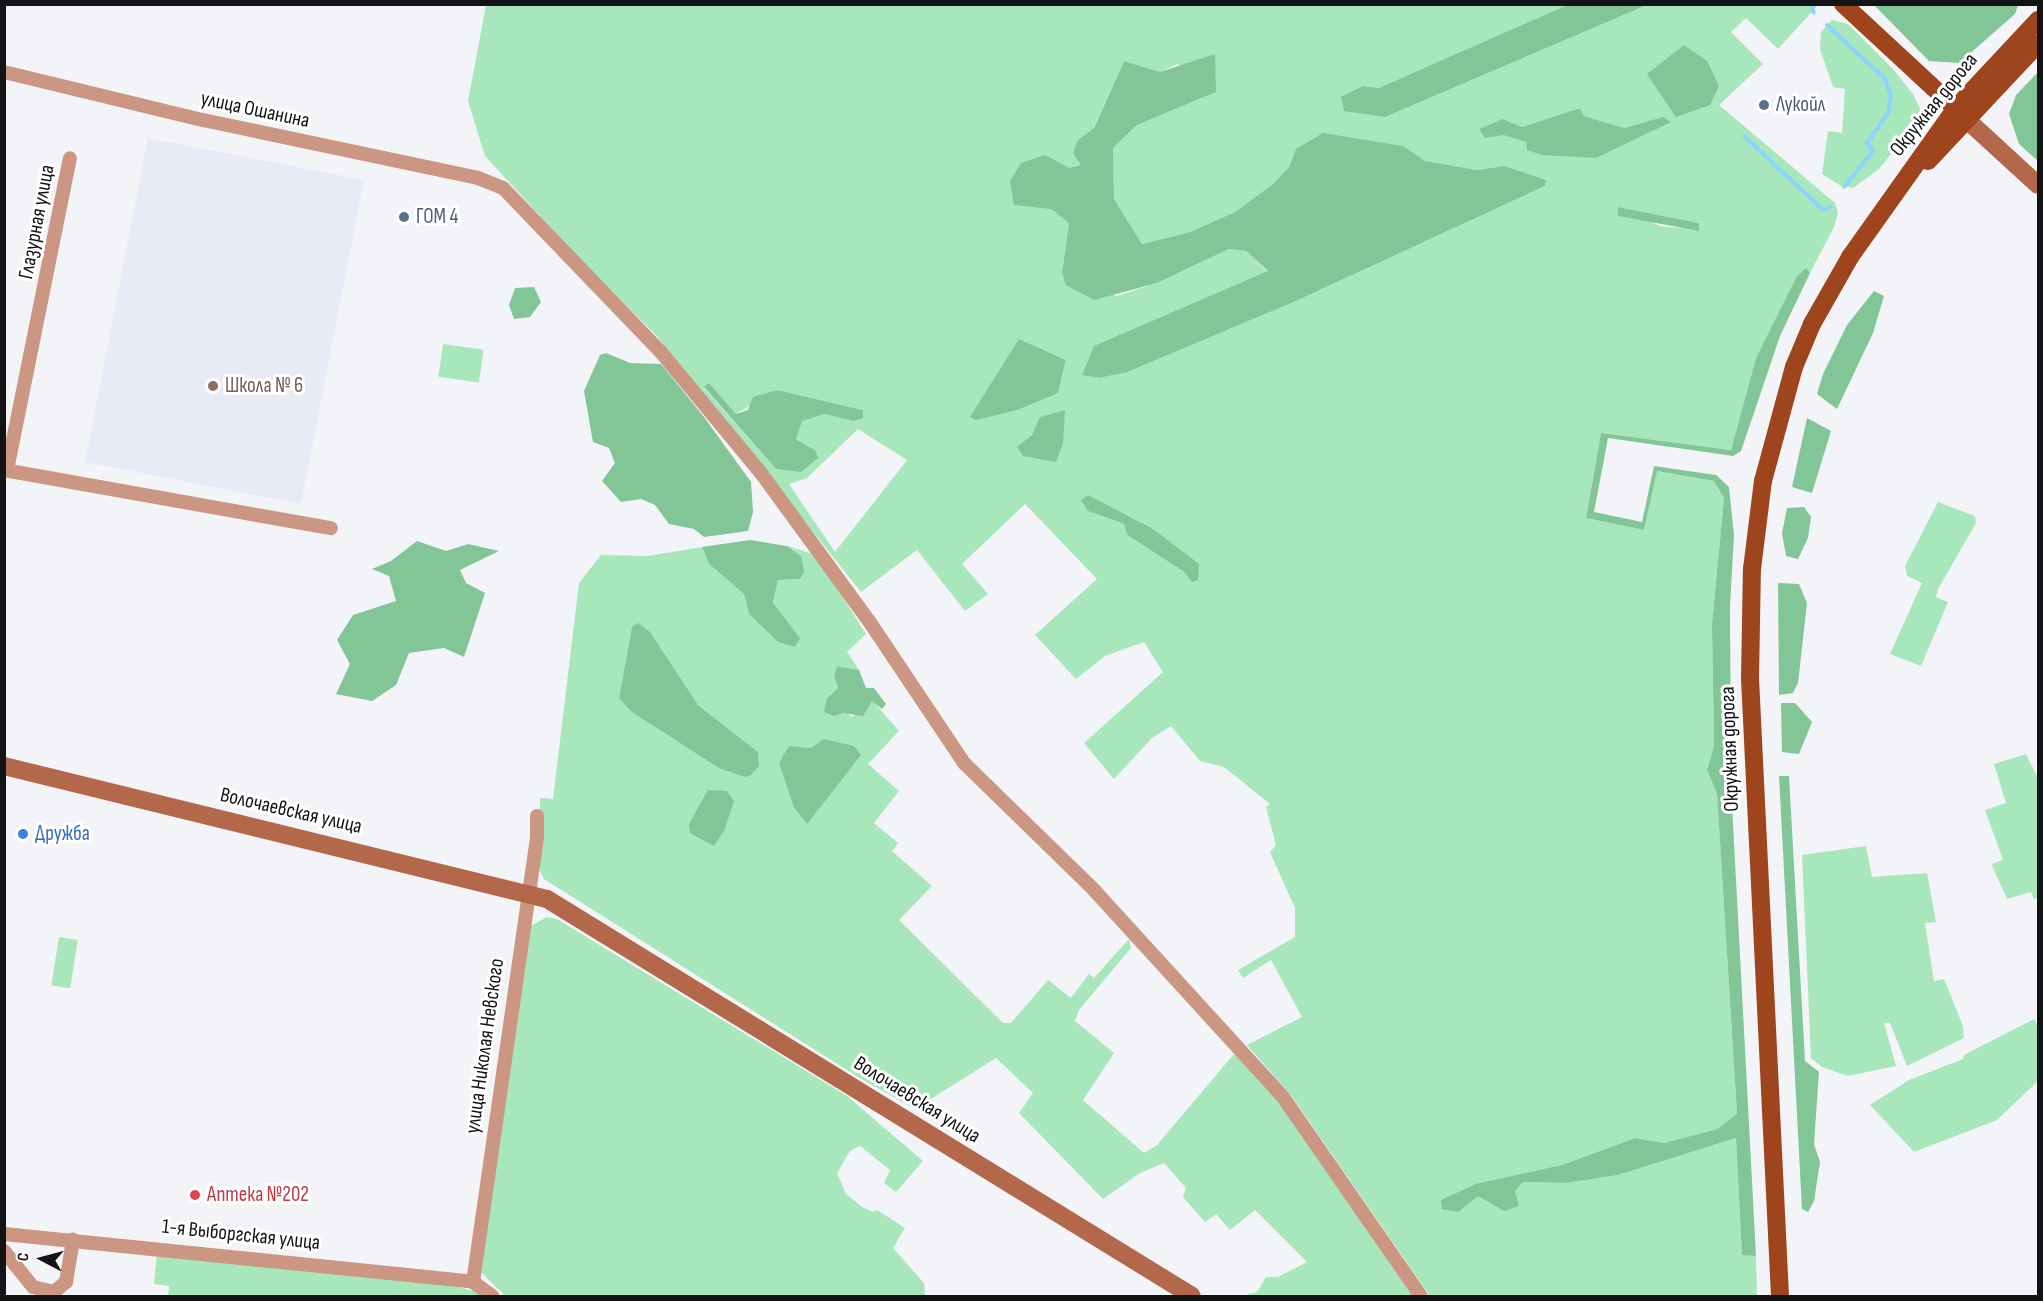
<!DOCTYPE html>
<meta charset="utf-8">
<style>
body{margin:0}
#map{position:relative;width:2043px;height:1301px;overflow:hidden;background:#f3f4f8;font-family:"Sofia Sans Condensed",sans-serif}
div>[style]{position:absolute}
.built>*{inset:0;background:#e8eaf6;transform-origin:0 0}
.green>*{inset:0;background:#a8e7bb;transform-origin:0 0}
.forest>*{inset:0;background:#82c597}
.stream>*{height:4px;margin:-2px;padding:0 2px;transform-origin:2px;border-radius:2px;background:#8cd4ff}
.street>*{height:14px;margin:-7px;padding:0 7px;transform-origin:7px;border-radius:7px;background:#cb9783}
.secondary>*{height:18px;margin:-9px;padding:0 9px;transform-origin:9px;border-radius:9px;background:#b3684b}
.primary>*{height:18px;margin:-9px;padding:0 9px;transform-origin:9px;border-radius:9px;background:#9f451e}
.dots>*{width:16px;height:16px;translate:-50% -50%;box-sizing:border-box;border:3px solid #fff;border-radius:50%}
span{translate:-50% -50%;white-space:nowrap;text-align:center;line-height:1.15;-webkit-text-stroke:6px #fff;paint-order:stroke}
.service-label{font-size:21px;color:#4e5e75}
.left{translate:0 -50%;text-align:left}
.street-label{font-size:21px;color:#131315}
.education-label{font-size:21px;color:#785e54}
.shop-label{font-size:21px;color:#366cbe}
.health-label{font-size:21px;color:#be3a42}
.frame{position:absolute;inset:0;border:6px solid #131315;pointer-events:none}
.north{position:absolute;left:12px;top:1229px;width:60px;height:60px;-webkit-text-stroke:4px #fff;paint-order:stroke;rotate:276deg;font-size:16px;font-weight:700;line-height:24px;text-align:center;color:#131315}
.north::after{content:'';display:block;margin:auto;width:21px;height:27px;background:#131315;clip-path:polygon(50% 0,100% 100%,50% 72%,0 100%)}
</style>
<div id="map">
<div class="built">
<div style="left:148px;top:138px;width:220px;height:330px;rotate:11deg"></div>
</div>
<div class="green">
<div style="clip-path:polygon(evenodd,486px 5px,1570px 5px,1379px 88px,1363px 86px,1385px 117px,1647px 5px,1818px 5px,1778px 49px,1746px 18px,1731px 32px,1763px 64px,1719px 105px,1835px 203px,1838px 213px,1834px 227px,1810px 273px,1805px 269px,1756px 358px,1731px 450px,1601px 433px,1586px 518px,1644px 530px,1656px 471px,1715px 481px,1724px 498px,1712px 624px,1714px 746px,1707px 770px,1717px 794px,1737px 1115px,1717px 1129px,1664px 1143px,1635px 1138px,1478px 1196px,1515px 1191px,1523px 1182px,1566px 1183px,1618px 1175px,1736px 1138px,1742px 1254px,1756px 1256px,1757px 1296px,1430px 1296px,1291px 1095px,1247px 1045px,1302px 1017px,1271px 960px,1243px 978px,1238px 970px,1295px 937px,1295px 908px,1270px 852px,1276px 845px,1266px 807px,1270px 804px,1224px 767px,1200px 761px,1171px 726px,1152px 738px,1114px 779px,1084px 743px,1163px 672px,1144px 642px,1105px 656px,1076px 679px,1035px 635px,1097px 579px,1025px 504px,962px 564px,988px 594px,965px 611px,917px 550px,861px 592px,656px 335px,584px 264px,485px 156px,468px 101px,486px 5px,1124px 61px,1160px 72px,1177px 64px,1216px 92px,1137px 125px,1113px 148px,1114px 199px,1142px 244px,1190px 232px,1235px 212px,1273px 184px,1289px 167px,1296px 149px,1403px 146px,1424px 161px,1477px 170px,1504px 166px,1545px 186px,1296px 301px,1127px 371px,1099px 378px,1082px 375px,1203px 302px,1268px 272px,1246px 251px,1229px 249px,1157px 283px,1117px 296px,1062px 273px,1069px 223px,1051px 209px,1069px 168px,1081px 165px,1078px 140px,1093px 129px,1124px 61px,486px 5px,1580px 108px,1584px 116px,1624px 128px,1663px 117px,1542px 155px,1526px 142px,1503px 135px,1503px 119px,1522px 127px,1580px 108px,486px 5px,1618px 207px,1699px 223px,1699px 230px,1660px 226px,1618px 207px,486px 5px,1019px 339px,1066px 360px,1058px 393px,1019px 339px,486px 5px,709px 384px,736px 414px,777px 390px,863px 410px,853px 421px,824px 414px,801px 421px,796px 439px,815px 450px,776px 469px,704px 388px,709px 384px,486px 5px,858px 429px,907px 460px,835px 552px,789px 484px,807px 478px,858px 429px,486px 5px,1088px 511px,1153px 529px,1192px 582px,1183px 571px,1127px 535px,1124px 524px,1088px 511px)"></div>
<div style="clip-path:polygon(1832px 20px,1848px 24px,1893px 69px,1913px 94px,1920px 109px,1917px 122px,1879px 169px,1853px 188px,1841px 186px,1822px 174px,1828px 131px,1842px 133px,1845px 89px,1833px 87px,1820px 49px,1821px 32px)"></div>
<div style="left:443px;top:344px;width:41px;height:33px;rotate:8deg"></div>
<div style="clip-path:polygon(1938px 502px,1975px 516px,1976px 523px,1938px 589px,1936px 597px,1948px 602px,1921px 666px,1890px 654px,1922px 583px,1907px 576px,1905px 566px)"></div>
<div style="clip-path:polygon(evenodd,787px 546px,810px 553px,823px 566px,866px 634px,847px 652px,859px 670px,837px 666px,834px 676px,838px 688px,827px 698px,852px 717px,872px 700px,899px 731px,868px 764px,899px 791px,874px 823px,898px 843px,892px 851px,932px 886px,899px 920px,1003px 1023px,1011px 1023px,1048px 980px,1071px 998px,1089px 974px,1094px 978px,1129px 939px,1131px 948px,1079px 1010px,1075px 1021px,1114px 1053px,1083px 1100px,1144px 1153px,1157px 1145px,1233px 1055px,1238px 1055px,1287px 1112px,1412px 1296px,1242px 1296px,1257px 1292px,1266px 1277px,1278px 1277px,1307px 1262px,1255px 1210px,1230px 1230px,1216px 1214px,1205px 1222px,1183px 1197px,1186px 1188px,1164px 1163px,1140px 1173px,1103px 1199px,1019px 1113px,1033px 1093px,996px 1058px,915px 1109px,858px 1077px,544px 879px,539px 869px,540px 798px,553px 799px,579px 583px,601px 555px,648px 556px,702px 547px,709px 564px,744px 594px,749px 614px,800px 638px,773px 604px,778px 580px,800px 579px,801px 556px,787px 546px,632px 627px,698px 705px,758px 752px,619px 698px,632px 627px,787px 546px,821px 744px,807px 824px,794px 808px,779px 763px,790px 747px,811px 748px,821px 744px)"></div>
<div style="clip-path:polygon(2026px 754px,2038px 778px,2038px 898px,2034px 899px,2031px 892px,2007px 899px,1993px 868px,1992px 864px,2003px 860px,1985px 810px,2006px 803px,1994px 764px)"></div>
<div style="clip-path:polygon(1866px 846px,1872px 877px,1927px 873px,1936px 922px,1925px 923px,1934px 981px,1944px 979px,1963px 1026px,1964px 1038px,1907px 1066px,1890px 1023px,1884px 1023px,1896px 1066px,1848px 1076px,1822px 1067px,1811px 1058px,1802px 855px)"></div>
<div style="clip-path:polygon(547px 917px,557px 919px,847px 1096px,923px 1161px,896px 1192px,884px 1183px,890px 1170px,860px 1146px,850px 1151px,837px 1173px,846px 1194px,862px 1207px,873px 1212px,877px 1210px,905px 1228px,893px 1248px,924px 1283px,925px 1296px,505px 1296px,481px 1272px,529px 927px)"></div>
<div style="left:59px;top:937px;width:19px;height:49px;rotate:9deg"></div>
<div style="clip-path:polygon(2034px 1019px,2038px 1026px,2038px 1081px,1997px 1120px,1914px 1152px,1870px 1105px,1909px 1080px,1963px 1059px,1964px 1055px)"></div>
<div style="clip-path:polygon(157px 1253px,453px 1286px,474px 1291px,482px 1296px,168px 1296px,169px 1286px,154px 1284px)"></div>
</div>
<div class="forest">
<div style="clip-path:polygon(1570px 4px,1647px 5px,1385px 117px,1344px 111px,1341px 97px,1363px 86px,1379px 88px)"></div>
<div style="clip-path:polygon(1874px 5px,2018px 5px,2015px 14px,1959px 63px,1929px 61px)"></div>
<div style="clip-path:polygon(1684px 45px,1707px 61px,1719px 86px,1710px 105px,1676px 117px,1647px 74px)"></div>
<div style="clip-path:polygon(1215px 54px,1216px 92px,1137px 125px,1113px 148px,1114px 199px,1142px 244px,1190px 232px,1235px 212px,1273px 184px,1289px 167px,1296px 149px,1323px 133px,1403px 146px,1425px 161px,1477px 170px,1504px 166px,1546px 180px,1545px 186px,1296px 301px,1127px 372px,1099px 378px,1082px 375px,1094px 346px,1268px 271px,1246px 251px,1229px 249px,1157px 283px,1094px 300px,1066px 285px,1062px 273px,1069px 223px,1051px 209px,1014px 205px,1010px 181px,1021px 163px,1045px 155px,1069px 168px,1081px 165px,1073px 153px,1078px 140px,1094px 128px,1124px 61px,1160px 72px)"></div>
<div style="clip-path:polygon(2038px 72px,2038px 161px,2019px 144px,2009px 114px,2016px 95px)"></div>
<div style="clip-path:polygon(1580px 108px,1584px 116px,1624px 128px,1663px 117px,1671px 122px,1596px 158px,1542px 155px,1527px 150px,1526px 142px,1503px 135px,1485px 138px,1479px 129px,1503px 119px,1522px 127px)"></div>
<div style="clip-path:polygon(1618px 207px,1699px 223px,1699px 231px,1618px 216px)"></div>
<div style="clip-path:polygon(1806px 268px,1810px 273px,1780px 336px,1741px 451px,1733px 456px,1608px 438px,1594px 512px,1642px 522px,1654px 466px,1716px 475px,1729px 487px,1734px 535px,1730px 606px,1731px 786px,1756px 1256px,1742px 1255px,1736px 1138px,1618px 1175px,1566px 1183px,1523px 1182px,1515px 1191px,1519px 1206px,1504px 1211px,1478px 1196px,1458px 1212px,1442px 1209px,1441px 1200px,1476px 1184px,1562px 1165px,1635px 1138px,1664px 1143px,1717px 1129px,1737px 1114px,1717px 794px,1707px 770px,1714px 746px,1712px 624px,1724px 498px,1714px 481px,1657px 471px,1644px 530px,1586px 518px,1601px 433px,1731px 450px,1756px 358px,1797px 276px)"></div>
<div style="clip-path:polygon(534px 287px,541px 302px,530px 317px,514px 319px,509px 305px,515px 288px)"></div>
<div style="clip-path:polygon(1874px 291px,1884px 296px,1873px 333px,1837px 409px,1817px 394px,1823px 374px,1847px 325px)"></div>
<div style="clip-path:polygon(1019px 339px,1066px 360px,1058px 393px,1017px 410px,976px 420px,970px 417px)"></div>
<div style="clip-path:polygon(606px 353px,630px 363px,661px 364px,704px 417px,751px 482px,753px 512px,748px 531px,704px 537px,694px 529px,669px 524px,655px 505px,641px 499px,621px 502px,602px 481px,615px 463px,609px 448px,593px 442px,584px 391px,600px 355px)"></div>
<div style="clip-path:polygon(709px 383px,736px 414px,748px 410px,753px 397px,777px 390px,863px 410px,863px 418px,853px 421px,824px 414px,802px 421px,796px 439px,815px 450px,818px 458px,801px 472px,776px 469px,704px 387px)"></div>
<div style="clip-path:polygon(1065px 410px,1063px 443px,1056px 462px,1023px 456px,1017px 447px,1032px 435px,1040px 417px)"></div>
<div style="clip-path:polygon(1807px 418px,1831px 431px,1812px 493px,1792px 487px)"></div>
<div style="clip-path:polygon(1088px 495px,1153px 529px,1199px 564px,1198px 580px,1192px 582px,1183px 571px,1127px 535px,1124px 524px,1088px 511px,1081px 500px)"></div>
<div style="clip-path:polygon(1804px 507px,1811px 517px,1808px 538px,1798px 559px,1786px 556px,1782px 533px,1787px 508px)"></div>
<div style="clip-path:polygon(750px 540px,787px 546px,801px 556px,804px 572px,800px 579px,778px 580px,773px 603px,800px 638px,795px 647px,778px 642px,749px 614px,744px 594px,709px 564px,702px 547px)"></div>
<div style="clip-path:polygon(417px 541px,446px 551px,468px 544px,499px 551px,460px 570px,466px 583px,485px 593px,464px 657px,444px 648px,409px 653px,396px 685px,372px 701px,336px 694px,350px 664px,337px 640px,353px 615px,396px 601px,389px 576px,372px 569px,391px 561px)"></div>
<div style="clip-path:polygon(1778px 583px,1799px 584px,1807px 603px,1798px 683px,1793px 693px,1779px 695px)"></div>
<div style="clip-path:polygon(638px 623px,650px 632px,698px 705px,758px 752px,759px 766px,751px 775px,745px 777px,719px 768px,632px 712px,619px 698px,632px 627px)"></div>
<div style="clip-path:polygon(837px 666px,859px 670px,866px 688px,874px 688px,886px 704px,882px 709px,872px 701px,863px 716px,843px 713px,834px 716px,824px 712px,827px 698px,838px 688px,834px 676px)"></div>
<div style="clip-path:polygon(1781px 703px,1795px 703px,1812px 722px,1799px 754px,1782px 752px)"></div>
<div style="clip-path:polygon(824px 739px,854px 746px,861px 755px,807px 824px,794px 808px,779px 763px,789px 746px,811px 748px)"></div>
<div style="clip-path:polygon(1779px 776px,1789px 776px,1805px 1061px,1819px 1072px,1814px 1144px,1820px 1162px,1814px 1201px,1808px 1212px,1802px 1209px)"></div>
<div style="clip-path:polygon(708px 790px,727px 791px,734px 801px,724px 831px,714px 846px,690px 833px,689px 824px)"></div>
</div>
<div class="stream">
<div style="left:1811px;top:4px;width:9px;rotate:72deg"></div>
<div style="left:1827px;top:25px;width:79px;rotate:43deg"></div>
<div style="left:1885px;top:79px;width:17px;rotate:69deg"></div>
<div style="left:1891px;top:95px;width:18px;rotate:99deg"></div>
<div style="left:1888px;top:113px;width:37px;rotate:125deg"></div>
<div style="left:1867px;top:143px;width:10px;rotate:53deg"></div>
<div style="left:1873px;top:151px;width:46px;rotate:128.9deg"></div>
<div style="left:1744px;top:136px;width:108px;rotate:43.1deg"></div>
<div style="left:1823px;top:210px;width:8px;rotate:-23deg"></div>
</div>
<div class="street">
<div style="left:4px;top:72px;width:205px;rotate:13.6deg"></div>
<div style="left:203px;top:120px;width:281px;rotate:11.9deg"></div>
<div style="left:478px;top:178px;width:27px;rotate:22deg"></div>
<div style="left:503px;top:188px;width:226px;rotate:46.1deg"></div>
<div style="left:660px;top:351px;width:158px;rotate:50.4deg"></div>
<div style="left:761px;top:473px;width:183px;rotate:53.9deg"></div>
<div style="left:869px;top:621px;width:171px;rotate:56.2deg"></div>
<div style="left:964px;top:763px;width:182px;rotate:44.3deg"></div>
<div style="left:1094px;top:890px;width:280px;rotate:47.6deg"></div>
<div style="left:1283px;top:1097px;width:242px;rotate:55.3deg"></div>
<div style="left:4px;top:470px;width:332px;rotate:10.1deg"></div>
<div style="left:7px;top:470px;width:318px;rotate:-78.6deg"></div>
<div style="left:4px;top:1234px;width:471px;rotate:5.8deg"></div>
<div style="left:473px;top:1282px;width:24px;rotate:36deg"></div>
<div style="left:4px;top:1251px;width:46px;rotate:51.1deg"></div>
<div style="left:33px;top:1287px;width:22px;rotate:13deg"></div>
<div style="left:54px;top:1292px;width:16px;rotate:-40deg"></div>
<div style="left:66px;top:1282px;width:43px;rotate:-80.5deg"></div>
<div style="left:473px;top:1282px;width:449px;rotate:-81.8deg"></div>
<div style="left:537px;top:838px;width:22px;rotate:-90deg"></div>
</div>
<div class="secondary">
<div style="left:1967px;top:120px;width:96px;rotate:42.5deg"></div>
<div style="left:4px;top:766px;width:559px;rotate:13.76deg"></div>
<div style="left:547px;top:899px;width:757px;rotate:31.61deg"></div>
</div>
<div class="primary">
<div style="left:1843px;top:4px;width:165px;rotate:42.8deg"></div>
<div style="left:1928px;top:161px;width:161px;rotate:-46.8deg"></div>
<div style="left:1780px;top:1296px;width:618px;rotate:-92.78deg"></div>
<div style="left:1750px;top:679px;width:110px;rotate:-89deg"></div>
<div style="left:1752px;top:569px;width:89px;rotate:-82.9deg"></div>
<div style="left:1763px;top:481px;width:118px;rotate:-74.8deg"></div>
<div style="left:1794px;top:367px;width:47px;rotate:-67.3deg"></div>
<div style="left:1812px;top:324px;width:77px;rotate:-60.4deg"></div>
<div style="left:1850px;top:257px;width:181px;rotate:-54.6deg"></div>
<div style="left:1955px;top:109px;width:122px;rotate:-47deg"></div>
</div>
<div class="dots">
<div style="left:1764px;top:105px;background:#5c6f8a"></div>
<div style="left:404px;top:217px;background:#5c6f8a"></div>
<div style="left:213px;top:386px;background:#8d6e63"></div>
<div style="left:23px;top:834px;background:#3f7fe0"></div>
<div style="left:195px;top:1195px;background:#e0444e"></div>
</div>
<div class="service-label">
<span class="left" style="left:1776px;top:105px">Лукойл</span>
<span class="left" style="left:416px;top:217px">ГОМ 4</span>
</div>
<div class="street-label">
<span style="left:1934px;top:105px;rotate:-51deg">Окружная дорога</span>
<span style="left:255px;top:110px;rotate:12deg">улица Ошанина</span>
<span style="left:37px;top:222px;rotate:-79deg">Глазурная улица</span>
<span style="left:1730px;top:749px;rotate:-92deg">Окружная дорога</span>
<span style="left:291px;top:811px;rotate:13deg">Волочаевская улица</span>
<span style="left:485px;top:1046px;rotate:-82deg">улица Николая Невского</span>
<span style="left:917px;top:1100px;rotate:32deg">Волочаевская улица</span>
<span style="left:241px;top:1235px;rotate:6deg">1-я Выборгская улица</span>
</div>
<div class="education-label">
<span class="left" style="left:225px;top:386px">Школа № 6</span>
</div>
<div class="shop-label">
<span class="left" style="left:35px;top:834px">Дружба</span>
</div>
<div class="health-label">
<span class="left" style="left:207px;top:1195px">Аптека №202</span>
</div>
<div class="frame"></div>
<div class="north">С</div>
</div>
